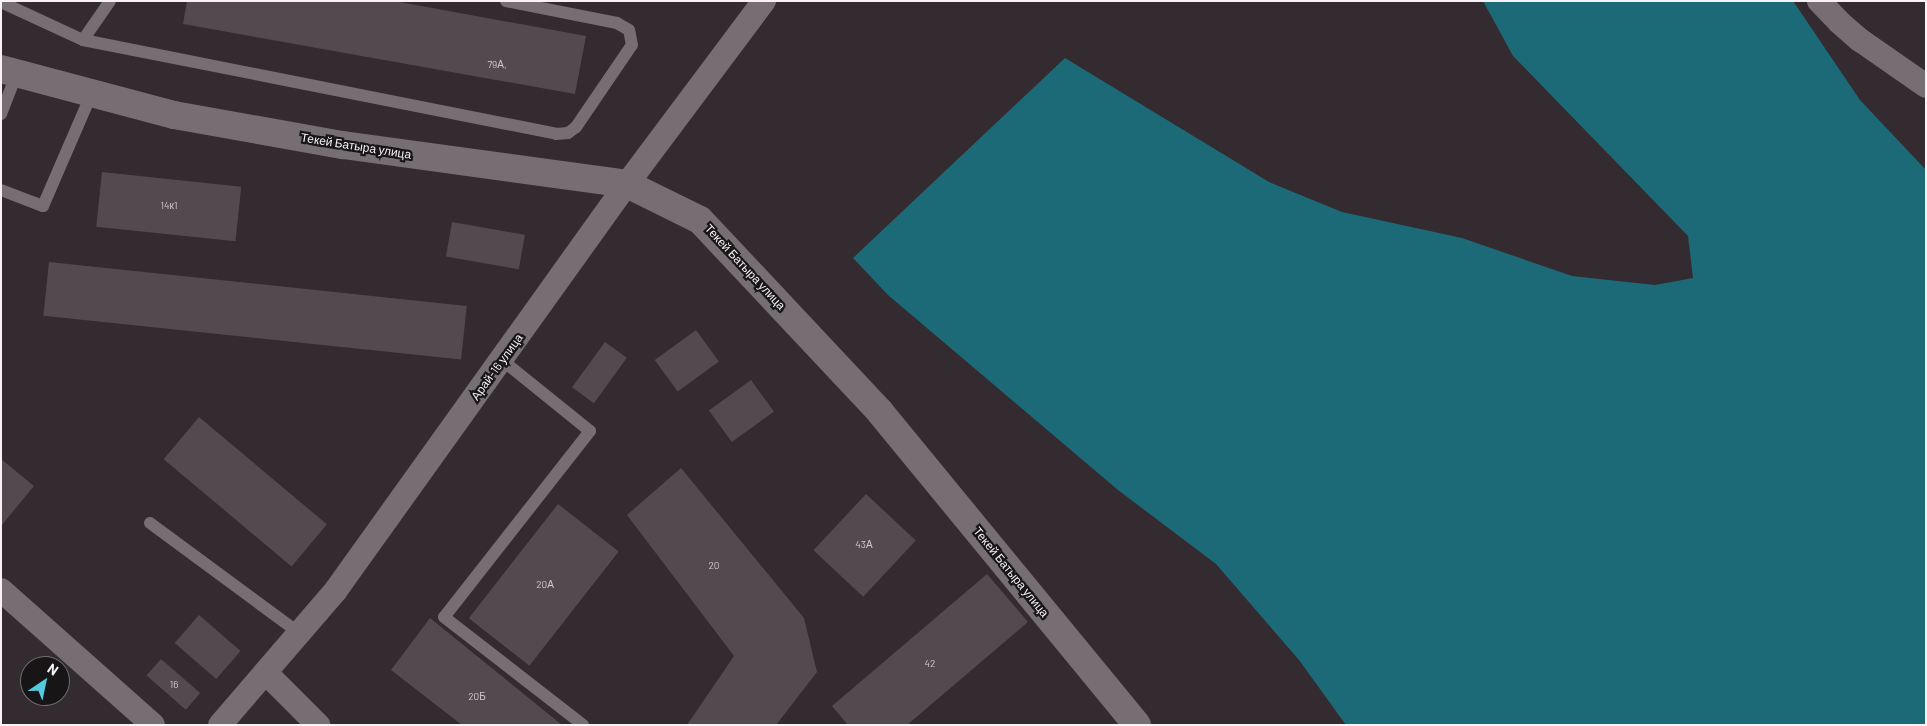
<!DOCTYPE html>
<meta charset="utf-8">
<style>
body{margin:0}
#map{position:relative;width:1927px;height:726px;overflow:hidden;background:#332b2f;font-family:Barlow,sans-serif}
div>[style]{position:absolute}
.water>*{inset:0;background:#1c6a77}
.building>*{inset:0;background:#534a4f;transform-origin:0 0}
.service>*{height:12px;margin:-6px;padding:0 6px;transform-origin:6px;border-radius:6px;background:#766e73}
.minor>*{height:24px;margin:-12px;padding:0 12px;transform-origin:12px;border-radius:12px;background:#766e73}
.tertiary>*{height:28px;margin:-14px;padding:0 14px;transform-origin:14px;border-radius:14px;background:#766e73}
span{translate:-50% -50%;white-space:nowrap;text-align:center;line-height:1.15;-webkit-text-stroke:4.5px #181517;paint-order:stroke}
.number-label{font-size:10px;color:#cec8cc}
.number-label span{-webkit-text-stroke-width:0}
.street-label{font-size:12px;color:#f7f2f5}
.frame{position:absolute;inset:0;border:2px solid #f7f2f5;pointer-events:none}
.north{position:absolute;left:20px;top:656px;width:50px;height:50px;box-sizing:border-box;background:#181517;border:1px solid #716d70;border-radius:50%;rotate:34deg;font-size:14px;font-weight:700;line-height:20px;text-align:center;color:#f7f2f5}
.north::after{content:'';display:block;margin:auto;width:18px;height:22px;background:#54cade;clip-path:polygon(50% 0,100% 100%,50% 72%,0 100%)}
</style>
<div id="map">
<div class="water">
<div style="clip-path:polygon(1483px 1px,1793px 1px,1860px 100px,1926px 170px,1926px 725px,1346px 725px,1299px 660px,1216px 564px,1118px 490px,888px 295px,853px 258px,1065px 58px,1269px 182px,1342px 212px,1462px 238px,1572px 276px,1655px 285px,1693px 278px,1688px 236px,1513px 56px)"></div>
</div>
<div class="building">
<div style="clip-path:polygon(187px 1px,394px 1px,586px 36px,575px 94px,183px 24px)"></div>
<div style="left:102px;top:172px;width:140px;height:55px;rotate:6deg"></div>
<div style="left:452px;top:222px;width:74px;height:35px;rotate:10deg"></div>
<div style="left:49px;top:262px;width:420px;height:54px;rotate:6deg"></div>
<div style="left:696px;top:330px;width:39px;height:51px;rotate:54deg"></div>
<div style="left:605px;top:342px;width:27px;height:56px;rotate:36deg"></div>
<div style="left:751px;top:380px;width:39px;height:52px;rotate:54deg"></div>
<div style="left:199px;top:417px;width:167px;height:55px;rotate:40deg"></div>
<div style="clip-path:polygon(1px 459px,34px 486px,1px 526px)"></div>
<div style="clip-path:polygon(681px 468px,804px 618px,817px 672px,776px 725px,687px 725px,734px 656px,627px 515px)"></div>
<div style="left:866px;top:494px;width:68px;height:77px;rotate:43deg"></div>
<div style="left:558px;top:504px;width:77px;height:145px;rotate:38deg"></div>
<div style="clip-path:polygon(987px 574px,1028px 622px,907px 725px,848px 725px,832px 706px)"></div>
<div style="left:199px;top:615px;width:55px;height:37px;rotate:41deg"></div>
<div style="clip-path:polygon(430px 618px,562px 725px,462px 725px,391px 670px)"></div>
<div style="left:161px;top:659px;width:52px;height:22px;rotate:41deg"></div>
</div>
<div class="service">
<div style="left:1px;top:2px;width:90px;rotate:24.9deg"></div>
<div style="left:83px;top:40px;width:482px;rotate:11.2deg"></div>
<div style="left:556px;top:134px;width:12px;rotate:-5deg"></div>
<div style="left:568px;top:133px;width:10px;rotate:-37deg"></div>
<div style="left:576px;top:127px;width:99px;rotate:-55.7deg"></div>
<div style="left:632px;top:45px;width:15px;rotate:-101deg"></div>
<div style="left:629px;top:30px;width:14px;rotate:-150deg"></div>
<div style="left:617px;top:23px;width:113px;rotate:-168.8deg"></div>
<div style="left:83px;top:40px;width:47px;rotate:-55.3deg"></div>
<div style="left:1px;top:114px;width:44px;rotate:-68.7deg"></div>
<div style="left:1px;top:190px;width:45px;rotate:20.9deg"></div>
<div style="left:43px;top:206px;width:123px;rotate:-66.6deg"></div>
<div style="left:502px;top:360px;width:113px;rotate:38.9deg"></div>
<div style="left:590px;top:431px;width:236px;rotate:128.1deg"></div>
<div style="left:444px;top:617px;width:176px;rotate:37.8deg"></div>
<div style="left:150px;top:523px;width:185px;rotate:36.4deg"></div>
</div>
<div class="minor">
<div style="left:1819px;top:1px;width:29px;rotate:46deg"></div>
<div style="left:1839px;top:22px;width:28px;rotate:41deg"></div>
<div style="left:1860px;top:40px;width:80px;rotate:34.9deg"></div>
<div style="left:1px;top:590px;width:203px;rotate:41.6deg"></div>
<div style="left:266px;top:673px;width:74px;rotate:45deg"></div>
<div style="left:220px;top:725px;width:178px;rotate:-49.3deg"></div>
<div style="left:336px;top:590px;width:500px;rotate:-54.4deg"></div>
<div style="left:627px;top:184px;width:229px;rotate:-53.2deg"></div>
</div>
<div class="tertiary">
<div style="left:1px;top:69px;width:179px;rotate:14.9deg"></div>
<div style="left:174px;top:115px;width:172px;rotate:10.1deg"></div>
<div style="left:343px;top:145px;width:287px;rotate:7.8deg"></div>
<div style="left:627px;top:184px;width:81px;rotate:26.3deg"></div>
<div style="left:700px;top:220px;width:263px;rotate:46.8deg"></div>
<div style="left:880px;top:412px;width:405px;rotate:50.6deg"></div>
</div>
<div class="number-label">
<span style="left:497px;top:65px">79А,</span>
<span style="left:169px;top:206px">14к1</span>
<span style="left:864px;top:545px">43А</span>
<span style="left:714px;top:566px">20</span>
<span style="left:545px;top:585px">20А</span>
<span style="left:930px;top:664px">42</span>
<span style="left:174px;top:685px">16</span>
<span style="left:477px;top:697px">20Б</span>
</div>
<div class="street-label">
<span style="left:356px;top:146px;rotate:9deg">Текей Батыра улица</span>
<span style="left:745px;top:267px;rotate:47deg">Текей Батыра улица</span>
<span style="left:497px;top:367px;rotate:-54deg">Арай-16 улица</span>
<span style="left:1011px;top:572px;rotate:51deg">Текей Батыра улица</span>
</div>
<div class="frame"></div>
<div class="north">N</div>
</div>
